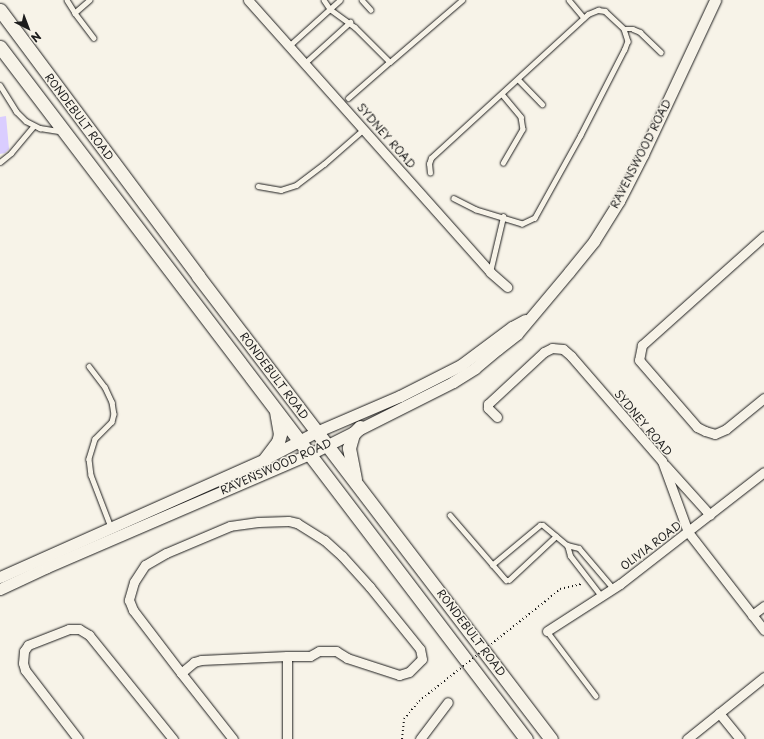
<!DOCTYPE html>
<style>
body{margin:0}
#map{position:relative;width:764px;height:739px;overflow:hidden;background:#f7f3e8;font-family:"Playpen Sans",sans-serif}
div>[style]{position:absolute}
.building>*{inset:0;background:#dacdff}
.path>*{height:2px;margin-top:-1px;transform-origin:0;background:repeating-linear-gradient(90deg,#1c1c1c 0 1px,transparent 0 4px)}
.roads{filter:drop-shadow(0 0 1px #1c1c1c) drop-shadow(0 0 1px #1c1c1c)}
.service>*{height:4.5px;margin:-2.25px;padding:0 2.25px;transform-origin:2.25px;border-radius:2.25px;background:#f7f3e8}
.minor>*{height:9px;margin:-4.5px;padding:0 4.5px;transform-origin:4.5px;border-radius:4.5px;background:#f7f3e8}
.tertiary>*{height:11px;margin:-5.5px;padding:0 5.5px;transform-origin:5.5px;border-radius:5.5px;background:#f7f3e8}
.secondary>*{height:13px;margin:-6.5px;padding:0 6.5px;transform-origin:6.5px;border-radius:6.5px;background:#f7f3e8}
.path-bridge>*{height:2px;margin-top:-1px;transform-origin:0;background:repeating-linear-gradient(90deg,#1c1c1c 0 1px,transparent 0 4px)}
span{translate:-50% -50%;white-space:nowrap;text-align:center;line-height:1.15;-webkit-text-stroke:3px #f7f3e8;paint-order:stroke}
.street-label{font-size:11px;color:#1c1c1c}
.north{position:absolute;left:8px;top:8px;width:40px;height:40px;-webkit-text-stroke:3px #f7f3e8;paint-order:stroke;rotate:138deg;font-size:11px;font-weight:700;line-height:16px;text-align:center;color:#1c1c1c}
.north::after{content:'';display:block;margin:auto;width:14px;height:18px;background:#1c1c1c;clip-path:polygon(50% 0,100% 100%,50% 72%,0 100%)}
</style>
<div id="map">
<div class="building">
<div style="clip-path:polygon(6px 116px,9px 149px,5px 153px,0 154px,0 117px)"></div>
</div>
<div class="path">
<div style="left:548px;top:599px;width:16px;rotate:-40deg"></div>
<div style="left:560px;top:589px;width:23px;rotate:-13deg"></div>
<div style="left:402px;top:739px;width:20px;rotate:-84deg"></div>
<div style="left:404px;top:719px;width:23px;rotate:-50deg"></div>
</div>
<div class="roads">
<div class="service">
<div style="left:67px;top:0;width:15px;rotate:58deg"></div>
<div style="left:90px;top:0;width:20px;rotate:139deg"></div>
<div style="left:75px;top:13px;width:31px;rotate:53deg"></div>
<div style="left:324px;top:0;width:11px;rotate:56deg"></div>
<div style="left:330px;top:9px;width:13px;rotate:-42deg"></div>
<div style="left:362px;top:0;width:13px;rotate:48deg"></div>
<div style="left:569px;top:0;width:23px;rotate:50deg"></div>
<div style="left:624px;top:29px;width:9px"></div>
<div style="left:633px;top:29px;width:8px;rotate:23deg"></div>
<div style="left:640px;top:32px;width:29px;rotate:44deg"></div>
<div style="left:289px;top:46px;width:55px;rotate:-42.1deg"></div>
<div style="left:330px;top:9px;width:31px;rotate:36deg"></div>
<div style="left:355px;top:27px;width:49px;rotate:45deg"></div>
<div style="left:390px;top:62px;width:55px;rotate:138.7deg"></div>
<div style="left:390px;top:62px;width:95px;rotate:-40.7deg"></div>
<div style="left:305px;top:63px;width:61px;rotate:-42.3deg"></div>
<div style="left:518px;top:79px;width:35px;rotate:46deg"></div>
<div style="left:0;top:85px;width:31px;rotate:58deg"></div>
<div style="left:16px;top:111px;width:14px;rotate:45deg"></div>
<div style="left:26px;top:121px;width:16px;rotate:27deg"></div>
<div style="left:40px;top:128px;width:20px;rotate:9deg"></div>
<div style="left:502px;top:94px;width:30px;rotate:50deg"></div>
<div style="left:521px;top:117px;width:12px;rotate:81deg"></div>
<div style="left:523px;top:129px;width:39px;rotate:120deg"></div>
<div style="left:0;top:162px;width:14px;rotate:-39deg"></div>
<div style="left:11px;top:153px;width:35px;rotate:-50deg"></div>
<div style="left:430px;top:173px;width:9px;rotate:-96deg"></div>
<div style="left:429px;top:164px;width:6px;rotate:-72deg"></div>
<div style="left:431px;top:158px;width:213px;rotate:-42.5deg"></div>
<div style="left:588px;top:14px;width:11px;rotate:-22deg"></div>
<div style="left:598px;top:10px;width:7px;rotate:8deg"></div>
<div style="left:605px;top:11px;width:26px;rotate:43deg"></div>
<div style="left:624px;top:29px;width:13px;rotate:72deg"></div>
<div style="left:628px;top:41px;width:9px;rotate:111deg"></div>
<div style="left:625px;top:49px;width:97px;rotate:117.1deg"></div>
<div style="left:581px;top:135px;width:95px;rotate:119deg"></div>
<div style="left:535px;top:218px;width:14px;rotate:155deg"></div>
<div style="left:522px;top:224px;width:48px;rotate:-163.1deg"></div>
<div style="left:476px;top:210px;width:25px;rotate:-153deg"></div>
<div style="left:258px;top:186px;width:23px;rotate:10deg"></div>
<div style="left:281px;top:190px;width:16px;rotate:-18deg"></div>
<div style="left:296px;top:185px;width:35px;rotate:-37deg"></div>
<div style="left:324px;top:164px;width:53px;rotate:-41.2deg"></div>
<div style="left:490px;top:272px;width:57px;rotate:-76.7deg"></div>
<div style="left:89px;top:366px;width:26px;rotate:53deg"></div>
<div style="left:105px;top:387px;width:17px;rotate:65deg"></div>
<div style="left:112px;top:402px;width:12px;rotate:81deg"></div>
<div style="left:114px;top:414px;width:8px;rotate:104deg"></div>
<div style="left:112px;top:422px;width:24px;rotate:135deg"></div>
<div style="left:95px;top:439px;width:21px;rotate:107deg"></div>
<div style="left:89px;top:459px;width:16px;rotate:83deg"></div>
<div style="left:91px;top:475px;width:56px;rotate:69deg"></div>
<div style="left:450px;top:515px;width:86px;rotate:49.3deg"></div>
<div style="left:506px;top:580px;width:3px"></div>
<div style="left:509px;top:580px;width:64px;rotate:-43.1deg"></div>
<div style="left:492px;top:565px;width:62px;rotate:-39.8deg"></div>
<div style="left:540px;top:525px;width:3px"></div>
<div style="left:543px;top:525px;width:31px;rotate:40deg"></div>
<div style="left:600px;top:595px;width:49px;rotate:-127.6deg"></div>
<div style="left:570px;top:556px;width:11px;rotate:-105deg"></div>
<div style="left:567px;top:545px;width:12px;rotate:14deg"></div>
<div style="left:579px;top:548px;width:52px;rotate:49.6deg"></div>
<div style="left:547px;top:631px;width:81px;rotate:53deg"></div>
</div>
<div class="minor">
<div style="left:248px;top:0;width:364px;rotate:48.3deg"></div>
<div style="left:490px;top:272px;width:23px;rotate:41deg"></div>
<div style="left:764px;top:236px;width:164px;rotate:138.2deg"></div>
<div style="left:642px;top:345px;width:15px;rotate:101deg"></div>
<div style="left:639px;top:360px;width:89px;rotate:49.1deg"></div>
<div style="left:697px;top:427px;width:9px;rotate:27deg"></div>
<div style="left:705px;top:431px;width:10px;rotate:17deg"></div>
<div style="left:715px;top:434px;width:12px;rotate:-24deg"></div>
<div style="left:726px;top:429px;width:49px;rotate:-39.2deg"></div>
<div style="left:497px;top:417px;width:13px;rotate:-135deg"></div>
<div style="left:488px;top:408px;width:4px;rotate:-90deg"></div>
<div style="left:488px;top:404px;width:76px;rotate:-42.9deg"></div>
<div style="left:544px;top:352px;width:9px;rotate:-27deg"></div>
<div style="left:552px;top:348px;width:11px;rotate:5deg"></div>
<div style="left:563px;top:349px;width:11px;rotate:41deg"></div>
<div style="left:571px;top:356px;width:139px;rotate:49.1deg"></div>
<div style="left:662px;top:461px;width:76px;rotate:69.9deg"></div>
<div style="left:688px;top:532px;width:124px;rotate:52.2deg"></div>
<div style="left:665px;top:465px;width:67px;rotate:48deg"></div>
<div style="left:752px;top:615px;width:15px;rotate:-37deg"></div>
<div style="left:547px;top:631px;width:87px;rotate:-32.8deg"></div>
<div style="left:620px;top:584px;width:182px;rotate:-37.9deg"></div>
<div style="left:181px;top:673px;width:84px;rotate:51.8deg"></div>
<div style="left:719px;top:713px;width:33px;rotate:51deg"></div>
<div style="left:78px;top:739px;width:87px;rotate:-127.5deg"></div>
<div style="left:25px;top:670px;width:7px;rotate:-106deg"></div>
<div style="left:23px;top:663px;width:12px;rotate:-85deg"></div>
<div style="left:24px;top:651px;width:7px;rotate:-56deg"></div>
<div style="left:28px;top:645px;width:44px;rotate:-21.3deg"></div>
<div style="left:69px;top:629px;width:10px"></div>
<div style="left:79px;top:629px;width:12px;rotate:31deg"></div>
<div style="left:89px;top:635px;width:134px;rotate:51.1deg"></div>
<div style="left:287px;top:739px;width:83px;rotate:-90deg"></div>
<div style="left:287px;top:656px;width:23px"></div>
<div style="left:310px;top:656px;width:10px;rotate:-29deg"></div>
<div style="left:319px;top:651px;width:17px"></div>
<div style="left:336px;top:651px;width:13px;rotate:32deg"></div>
<div style="left:347px;top:658px;width:55px;rotate:18.1deg"></div>
<div style="left:399px;top:675px;width:10px;rotate:-17deg"></div>
<div style="left:409px;top:672px;width:18px;rotate:-45deg"></div>
<div style="left:422px;top:659px;width:10px;rotate:-101deg"></div>
<div style="left:420px;top:649px;width:80px;rotate:-128.9deg"></div>
<div style="left:370px;top:587px;width:42px;rotate:-132.1deg"></div>
<div style="left:342px;top:556px;width:24px;rotate:-138deg"></div>
<div style="left:324px;top:540px;width:32px;rotate:-148deg"></div>
<div style="left:297px;top:523px;width:9px;rotate:-167deg"></div>
<div style="left:288px;top:521px;width:30px;rotate:178deg"></div>
<div style="left:258px;top:522px;width:28px;rotate:172deg"></div>
<div style="left:230px;top:526px;width:69px;rotate:157.1deg"></div>
<div style="left:166px;top:553px;width:24px;rotate:150deg"></div>
<div style="left:145px;top:565px;width:20px;rotate:123deg"></div>
<div style="left:134px;top:582px;width:19px;rotate:106deg"></div>
<div style="left:129px;top:600px;width:11px;rotate:68deg"></div>
<div style="left:133px;top:610px;width:79px;rotate:52.7deg"></div>
<div style="left:181px;top:673px;width:17px;rotate:-40deg"></div>
<div style="left:194px;top:662px;width:7px;rotate:-16deg"></div>
<div style="left:201px;top:660px;width:86px;rotate:-2.7deg"></div>
<div style="left:420px;top:739px;width:46px;rotate:-52.9deg"></div>
<div style="left:687px;top:739px;width:99px;rotate:-38.8deg"></div>
</div>
<div class="tertiary">
<div style="left:0;top:577px;width:290px;rotate:-24deg"></div>
<div style="left:265px;top:459px;width:58px;rotate:-27.9deg"></div>
<div style="left:316px;top:432px;width:91px;rotate:-23.2deg"></div>
<div style="left:400px;top:396px;width:68px;rotate:-26.9deg"></div>
<div style="left:461px;top:365px;width:64px;rotate:-36.7deg"></div>
<div style="left:512px;top:327px;width:15px;rotate:-28deg"></div>
<div style="left:0;top:589px;width:52px;rotate:-25.1deg"></div>
<div style="left:47px;top:567px;width:286px;rotate:-23.3deg"></div>
<div style="left:310px;top:454px;width:160px;rotate:-26.7deg"></div>
<div style="left:453px;top:382px;width:26px;rotate:-32deg"></div>
<div style="left:475px;top:368px;width:30px;rotate:-40deg"></div>
<div style="left:498px;top:349px;width:24px;rotate:-38deg"></div>
<div style="left:517px;top:334px;width:81px;rotate:-50deg"></div>
<div style="left:569px;top:272px;width:40px;rotate:-51deg"></div>
<div style="left:594px;top:241px;width:47px;rotate:-58deg"></div>
<div style="left:619px;top:201px;width:53px;rotate:-62.9deg"></div>
<div style="left:643px;top:154px;width:170px;rotate:-64.9deg"></div>
</div>
<div class="secondary">
<div style="left:0;top:10px;width:332px;rotate:53.3deg"></div>
<div style="left:198px;top:276px;width:582px;rotate:52.68deg"></div>
<div style="left:0;top:47px;width:869px;rotate:52.76deg"></div>
<div style="left:265px;top:459px;width:21px;rotate:-53deg"></div>
<div style="left:278px;top:442px;width:8px;rotate:-76deg"></div>
<div style="left:280px;top:434px;width:22px;rotate:-100deg"></div>
<div style="left:355px;top:479px;width:32px;rotate:-101deg"></div>
<div style="left:349px;top:448px;width:15px;rotate:-74deg"></div>
<div style="left:353px;top:434px;width:10px;rotate:-45deg"></div>
</div>
</div>
<div class="path-bridge">
<div style="left:419px;top:701px;width:164px;rotate:-38.3deg"></div>
</div>
<div class="street-label">
<span style="left:79px;top:117px;rotate:53deg">RONDEBULT ROAD</span>
<span style="left:386px;top:136px;rotate:49deg">SYDNEY ROAD</span>
<span style="left:641px;top:154px;rotate:-63deg">RAVENSWOOD ROAD</span>
<span style="left:274px;top:376px;rotate:53deg">RONDEBULT ROAD</span>
<span style="left:643px;top:423px;rotate:50deg">SYDNEY ROAD</span>
<span style="left:276px;top:467px;rotate:-24deg">RAVENSWOOD ROAD</span>
<span style="left:651px;top:546px;rotate:-37deg">OLIVIA ROAD</span>
<span style="left:471px;top:633px;rotate:53deg">RONDEBULT ROAD</span>
</div>
<div class="north">N</div>
</div>
